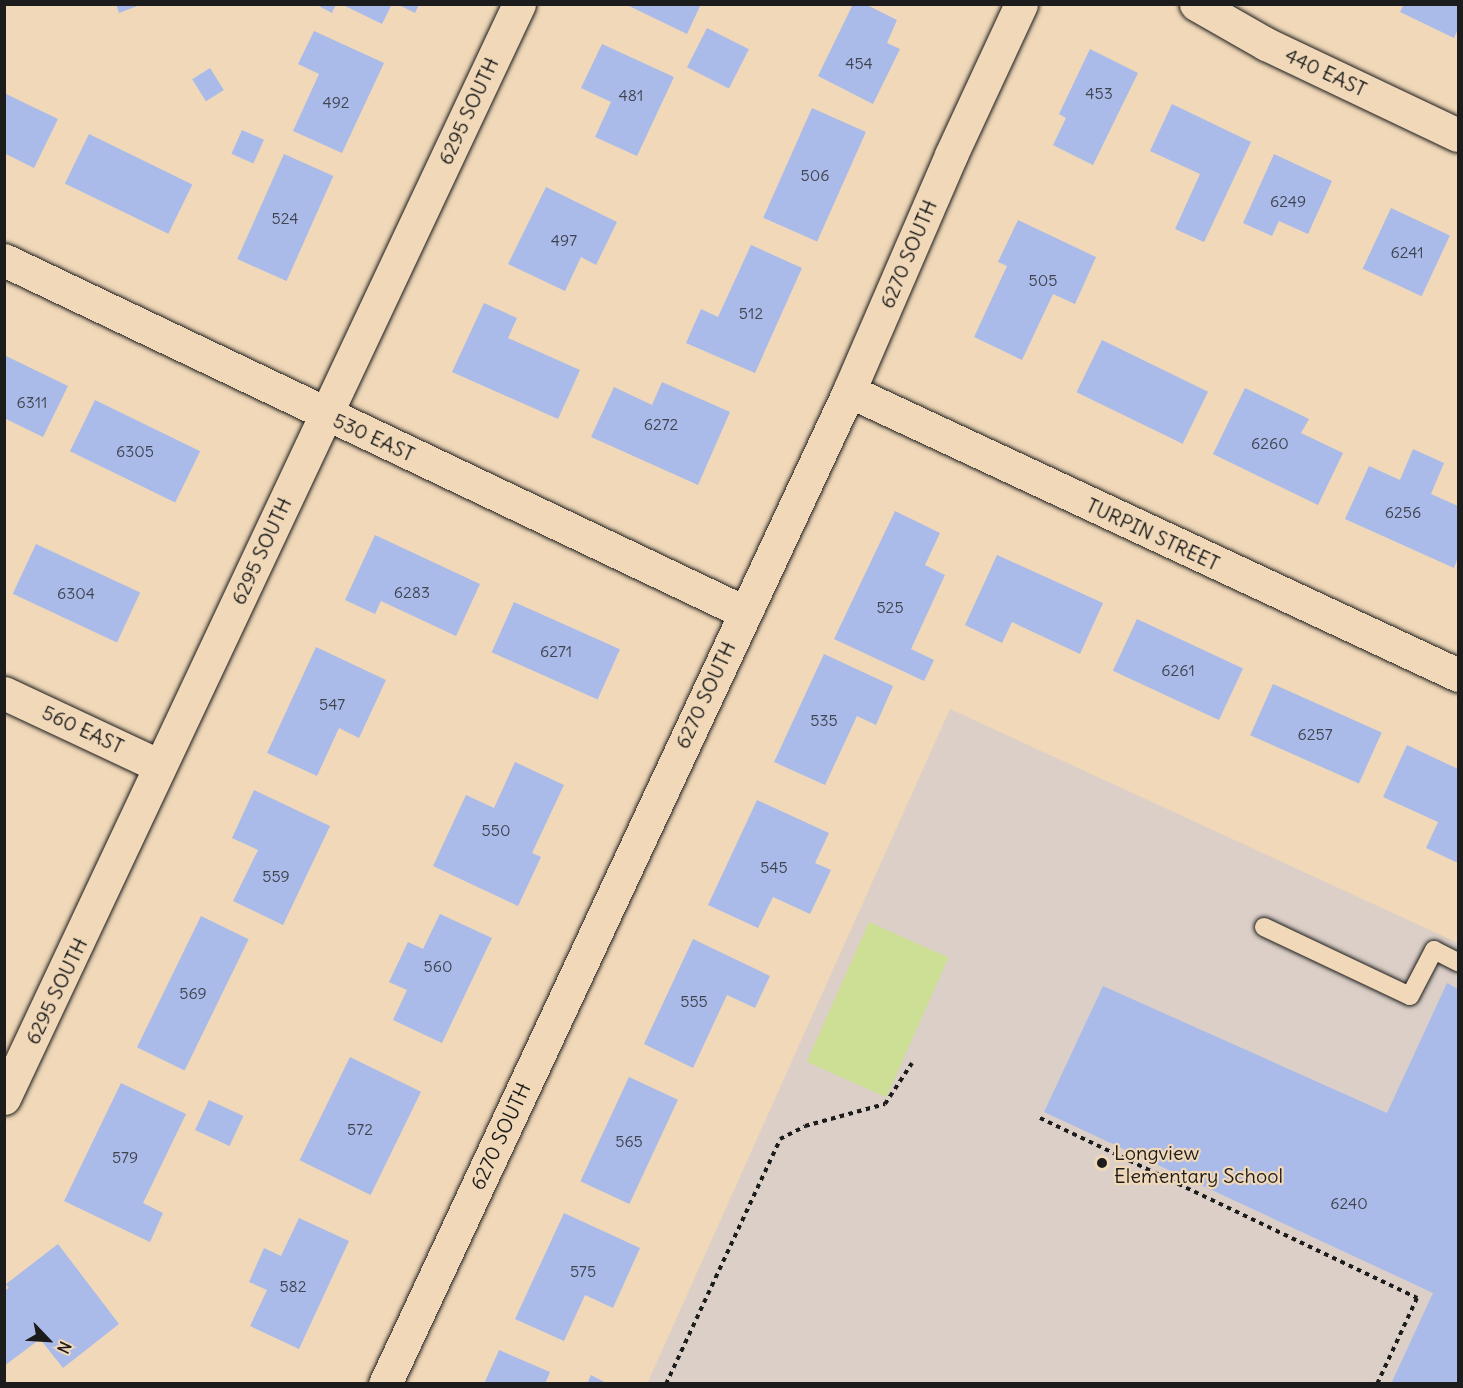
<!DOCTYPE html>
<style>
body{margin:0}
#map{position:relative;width:1463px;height:1388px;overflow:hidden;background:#f0d8b8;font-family:Delius,sans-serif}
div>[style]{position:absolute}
.built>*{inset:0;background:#dbcfc7}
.green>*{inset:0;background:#cddf94;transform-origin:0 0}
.building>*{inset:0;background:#aabbea;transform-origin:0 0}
.path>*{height:4px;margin-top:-2px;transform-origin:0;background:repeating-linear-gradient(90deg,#1c1c1c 0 4.5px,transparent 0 9px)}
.roads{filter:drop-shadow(0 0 2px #1c1c1c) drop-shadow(0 0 2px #1c1c1c)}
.lane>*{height:18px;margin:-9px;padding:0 9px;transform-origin:9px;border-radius:9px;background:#f0d8b8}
.street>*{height:33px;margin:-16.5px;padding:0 16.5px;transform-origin:16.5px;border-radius:16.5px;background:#f0d8b8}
.dots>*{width:16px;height:16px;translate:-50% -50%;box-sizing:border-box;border:3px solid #f0d8b8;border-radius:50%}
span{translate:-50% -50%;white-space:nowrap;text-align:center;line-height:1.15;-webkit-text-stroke:4.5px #f0d8b8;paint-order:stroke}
.number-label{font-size:16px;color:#404450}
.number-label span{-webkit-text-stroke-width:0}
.street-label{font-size:20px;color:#1c1c1c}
.poi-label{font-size:20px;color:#1c1c1c}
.left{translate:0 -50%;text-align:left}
.frame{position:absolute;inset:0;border:6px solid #1c1c1c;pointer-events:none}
.north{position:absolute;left:18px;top:1310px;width:60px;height:60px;-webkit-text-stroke:4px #f0d8b8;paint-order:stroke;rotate:115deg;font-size:16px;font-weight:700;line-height:24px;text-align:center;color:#1c1c1c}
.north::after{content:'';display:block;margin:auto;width:21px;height:27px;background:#1c1c1c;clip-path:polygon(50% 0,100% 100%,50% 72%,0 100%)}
</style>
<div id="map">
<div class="built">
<div style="clip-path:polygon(950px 709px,1458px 943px,1458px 1383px,647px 1384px)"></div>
</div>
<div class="green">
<div style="left:869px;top:922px;width:87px;height:153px;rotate:24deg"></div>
</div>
<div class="building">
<div style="clip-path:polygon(116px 4px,140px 4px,140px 5px,119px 13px)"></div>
<div style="clip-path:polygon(315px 4px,336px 4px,332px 13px)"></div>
<div style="clip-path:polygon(341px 4px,392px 4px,382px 24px)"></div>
<div style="clip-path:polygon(397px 4px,419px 4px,415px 13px)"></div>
<div style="clip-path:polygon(625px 4px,701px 4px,687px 34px)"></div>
<div style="clip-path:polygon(853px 4px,865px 4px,897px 20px,887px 43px,900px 49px,873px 104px,818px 76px)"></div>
<div style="clip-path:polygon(1404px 4px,1458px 4px,1458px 29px,1454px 38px,1400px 12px)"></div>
<div style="left:707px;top:28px;width:47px;height:44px;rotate:27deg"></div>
<div style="clip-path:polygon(314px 31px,384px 63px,342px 153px,293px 131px,319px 74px,298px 64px)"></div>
<div style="clip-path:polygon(602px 44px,674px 77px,637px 156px,595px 137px,611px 102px,581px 88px)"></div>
<div style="clip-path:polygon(1090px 49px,1138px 73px,1093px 165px,1053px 145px,1066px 118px,1059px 114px)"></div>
<div style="left:210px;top:68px;width:26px;height:21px;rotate:58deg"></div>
<div style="clip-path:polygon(4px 93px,58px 119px,34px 168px,4px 153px)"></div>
<div style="clip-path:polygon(1172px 104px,1251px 142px,1204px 242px,1175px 229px,1200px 174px,1150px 151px)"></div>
<div style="left:812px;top:108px;width:59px;height:120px;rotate:24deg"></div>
<div style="left:242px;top:130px;width:24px;height:26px;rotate:24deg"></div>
<div style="left:89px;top:134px;width:115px;height:55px;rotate:26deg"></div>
<div style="left:284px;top:154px;width:54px;height:115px;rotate:24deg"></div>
<div style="clip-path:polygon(1274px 154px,1332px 181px,1308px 234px,1279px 221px,1272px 236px,1243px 223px)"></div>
<div style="clip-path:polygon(546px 187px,617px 222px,596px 265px,581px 257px,565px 291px,508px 264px)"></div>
<div style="left:1391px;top:208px;width:65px;height:67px;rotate:25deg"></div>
<div style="clip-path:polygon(1018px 220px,1096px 257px,1075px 304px,1053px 294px,1022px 360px,974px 337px,1007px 266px,998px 262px)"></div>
<div style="clip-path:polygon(751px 245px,802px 268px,755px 373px,686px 343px,701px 309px,718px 317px)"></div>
<div style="clip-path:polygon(484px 303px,517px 318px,508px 338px,580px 370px,558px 419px,452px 372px)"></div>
<div style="left:1102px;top:340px;width:118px;height:58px;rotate:26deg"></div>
<div style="clip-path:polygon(4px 355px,68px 386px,43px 437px,4px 418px)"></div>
<div style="clip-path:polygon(662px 382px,730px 412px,698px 485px,591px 437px,614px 387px,652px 405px)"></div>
<div style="clip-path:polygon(1245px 388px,1309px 419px,1301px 433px,1343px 453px,1318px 505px,1213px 454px)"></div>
<div style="left:95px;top:400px;width:117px;height:57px;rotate:26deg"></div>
<div style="clip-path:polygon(1413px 449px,1444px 463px,1431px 494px,1458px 506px,1458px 557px,1454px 568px,1345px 519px,1369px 466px,1400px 480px)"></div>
<div style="clip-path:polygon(895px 511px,940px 533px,925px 565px,945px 575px,911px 649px,934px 660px,924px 681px,834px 639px)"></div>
<div style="clip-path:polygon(375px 535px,480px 584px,456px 636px,381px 601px,375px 614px,345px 600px)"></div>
<div style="left:36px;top:544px;width:115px;height:55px;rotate:25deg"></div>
<div style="clip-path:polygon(997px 555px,1103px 603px,1080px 654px,1012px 622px,1002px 643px,965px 625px)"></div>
<div style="left:514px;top:602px;width:116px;height:55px;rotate:24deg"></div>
<div style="left:1137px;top:619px;width:117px;height:57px;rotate:25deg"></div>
<div style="clip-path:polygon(316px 647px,386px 680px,359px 738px,339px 728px,317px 776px,267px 753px)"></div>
<div style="clip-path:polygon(824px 654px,893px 686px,876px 725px,857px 716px,825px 785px,774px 762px)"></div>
<div style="left:1273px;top:684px;width:119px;height:56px;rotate:24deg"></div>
<div style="clip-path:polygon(1407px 745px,1458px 769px,1458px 863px,1426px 848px,1438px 822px,1383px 797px)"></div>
<div style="clip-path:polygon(515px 762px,564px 785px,532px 853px,541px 857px,518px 906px,433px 866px,466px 795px,494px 808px)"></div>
<div style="clip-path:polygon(254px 790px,330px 826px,283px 925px,233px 901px,258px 850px,232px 838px)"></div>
<div style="clip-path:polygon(757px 800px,829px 833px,815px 863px,831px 870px,810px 914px,773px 897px,758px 928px,708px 905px)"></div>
<div style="clip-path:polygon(440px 914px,492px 938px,442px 1043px,393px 1020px,407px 990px,389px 982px,408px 942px,423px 949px)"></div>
<div style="left:201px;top:916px;width:53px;height:146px;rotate:26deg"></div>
<div style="clip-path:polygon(693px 939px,770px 976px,755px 1008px,727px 995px,693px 1068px,644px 1044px)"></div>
<div style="clip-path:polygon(1447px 983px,1458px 989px,1458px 1384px,1391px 1384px,1433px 1293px,1044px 1112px,1103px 986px,1387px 1113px)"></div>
<div style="left:350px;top:1057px;width:79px;height:115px;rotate:26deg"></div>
<div style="left:629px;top:1077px;width:54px;height:115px;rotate:25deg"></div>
<div style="clip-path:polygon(121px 1083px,186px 1114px,143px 1203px,163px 1213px,150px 1242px,64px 1201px)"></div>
<div style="left:209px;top:1100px;width:38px;height:33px;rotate:25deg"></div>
<div style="clip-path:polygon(564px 1213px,640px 1248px,613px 1308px,585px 1295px,564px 1341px,515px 1319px)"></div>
<div style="clip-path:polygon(299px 1218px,349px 1241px,299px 1349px,250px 1326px,267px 1290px,249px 1282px,264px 1248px,281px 1256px)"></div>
<div style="clip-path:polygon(58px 1244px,119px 1324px,63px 1368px,40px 1339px,4px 1366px,4px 1291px,9px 1288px,6px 1284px)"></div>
<div style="clip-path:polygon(499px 1350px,550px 1372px,545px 1384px,484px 1384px)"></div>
<div style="clip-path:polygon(591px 1375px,608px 1384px,587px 1384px)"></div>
</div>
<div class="path">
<div style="left:1040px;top:1118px;width:418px;rotate:25.5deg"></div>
<div style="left:1417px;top:1298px;width:95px;rotate:114.9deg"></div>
<div style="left:666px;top:1384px;width:270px;rotate:-65deg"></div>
<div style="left:780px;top:1139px;width:28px;rotate:-27deg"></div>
<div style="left:805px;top:1126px;width:83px;rotate:-15.4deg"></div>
<div style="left:885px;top:1104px;width:49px;rotate:-56.6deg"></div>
</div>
<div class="roads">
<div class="lane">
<div style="left:1264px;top:927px;width:161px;rotate:25.3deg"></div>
<div style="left:1410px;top:996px;width:52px;rotate:-62.4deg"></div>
<div style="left:1434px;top:950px;width:27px;rotate:27deg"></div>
</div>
<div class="street">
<div style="left:1196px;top:4px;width:81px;rotate:29.7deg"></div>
<div style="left:1266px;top:44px;width:212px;rotate:25.4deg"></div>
<div style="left:4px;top:260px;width:819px;rotate:25.44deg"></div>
<div style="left:849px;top:391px;width:672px;rotate:25deg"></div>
<div style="left:4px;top:693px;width:172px;rotate:25.1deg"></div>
<div style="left:4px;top:1098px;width:1209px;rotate:-64.79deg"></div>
<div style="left:385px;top:1384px;width:1096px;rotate:-64.95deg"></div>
<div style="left:849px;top:391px;width:257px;rotate:-66.6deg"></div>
<div style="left:951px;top:155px;width:166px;rotate:-65.1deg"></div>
</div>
</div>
<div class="dots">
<div style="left:1102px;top:1163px;background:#1c1c1c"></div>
</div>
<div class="number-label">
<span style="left:859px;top:63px">454</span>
<span style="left:1099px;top:93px">453</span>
<span style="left:631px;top:95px">481</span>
<span style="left:336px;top:102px">492</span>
<span style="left:815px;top:175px">506</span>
<span style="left:1288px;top:201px">6249</span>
<span style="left:285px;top:218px">524</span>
<span style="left:564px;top:240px">497</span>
<span style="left:1407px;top:252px">6241</span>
<span style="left:1043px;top:280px">505</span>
<span style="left:751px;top:313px">512</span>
<span style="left:32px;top:402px">6311</span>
<span style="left:661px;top:424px">6272</span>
<span style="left:1270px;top:443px">6260</span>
<span style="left:135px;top:451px">6305</span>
<span style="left:1403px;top:512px">6256</span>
<span style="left:412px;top:592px">6283</span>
<span style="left:76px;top:593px">6304</span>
<span style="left:890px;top:607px">525</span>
<span style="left:556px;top:651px">6271</span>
<span style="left:1178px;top:670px">6261</span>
<span style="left:332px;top:704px">547</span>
<span style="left:824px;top:720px">535</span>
<span style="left:1315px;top:734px">6257</span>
<span style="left:496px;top:830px">550</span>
<span style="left:774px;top:867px">545</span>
<span style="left:276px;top:876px">559</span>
<span style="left:438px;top:966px">560</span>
<span style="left:193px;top:993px">569</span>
<span style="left:694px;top:1001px">555</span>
<span style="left:360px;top:1129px">572</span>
<span style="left:629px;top:1141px">565</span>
<span style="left:125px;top:1157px">579</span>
<span style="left:1349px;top:1203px">6240</span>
<span style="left:583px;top:1271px">575</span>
<span style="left:293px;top:1286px">582</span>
</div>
<div class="street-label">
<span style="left:1326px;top:72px;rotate:25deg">440 EAST</span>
<span style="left:468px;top:111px;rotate:-65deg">6295 SOUTH</span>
<span style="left:908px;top:254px;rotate:-67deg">6270 SOUTH</span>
<span style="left:374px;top:437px;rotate:25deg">530 EAST</span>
<span style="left:1153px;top:534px;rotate:25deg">TURPIN STREET</span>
<span style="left:261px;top:551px;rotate:-65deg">6295 SOUTH</span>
<span style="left:705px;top:695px;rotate:-65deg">6270 SOUTH</span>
<span style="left:83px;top:729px;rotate:25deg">560 EAST</span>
<span style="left:56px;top:991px;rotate:-64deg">6295 SOUTH</span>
<span style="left:500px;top:1136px;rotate:-65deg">6270 SOUTH</span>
</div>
<div class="poi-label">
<span class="left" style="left:1114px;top:1164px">Longview<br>Elementary School</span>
</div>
<div class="frame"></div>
<div class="north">N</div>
</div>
